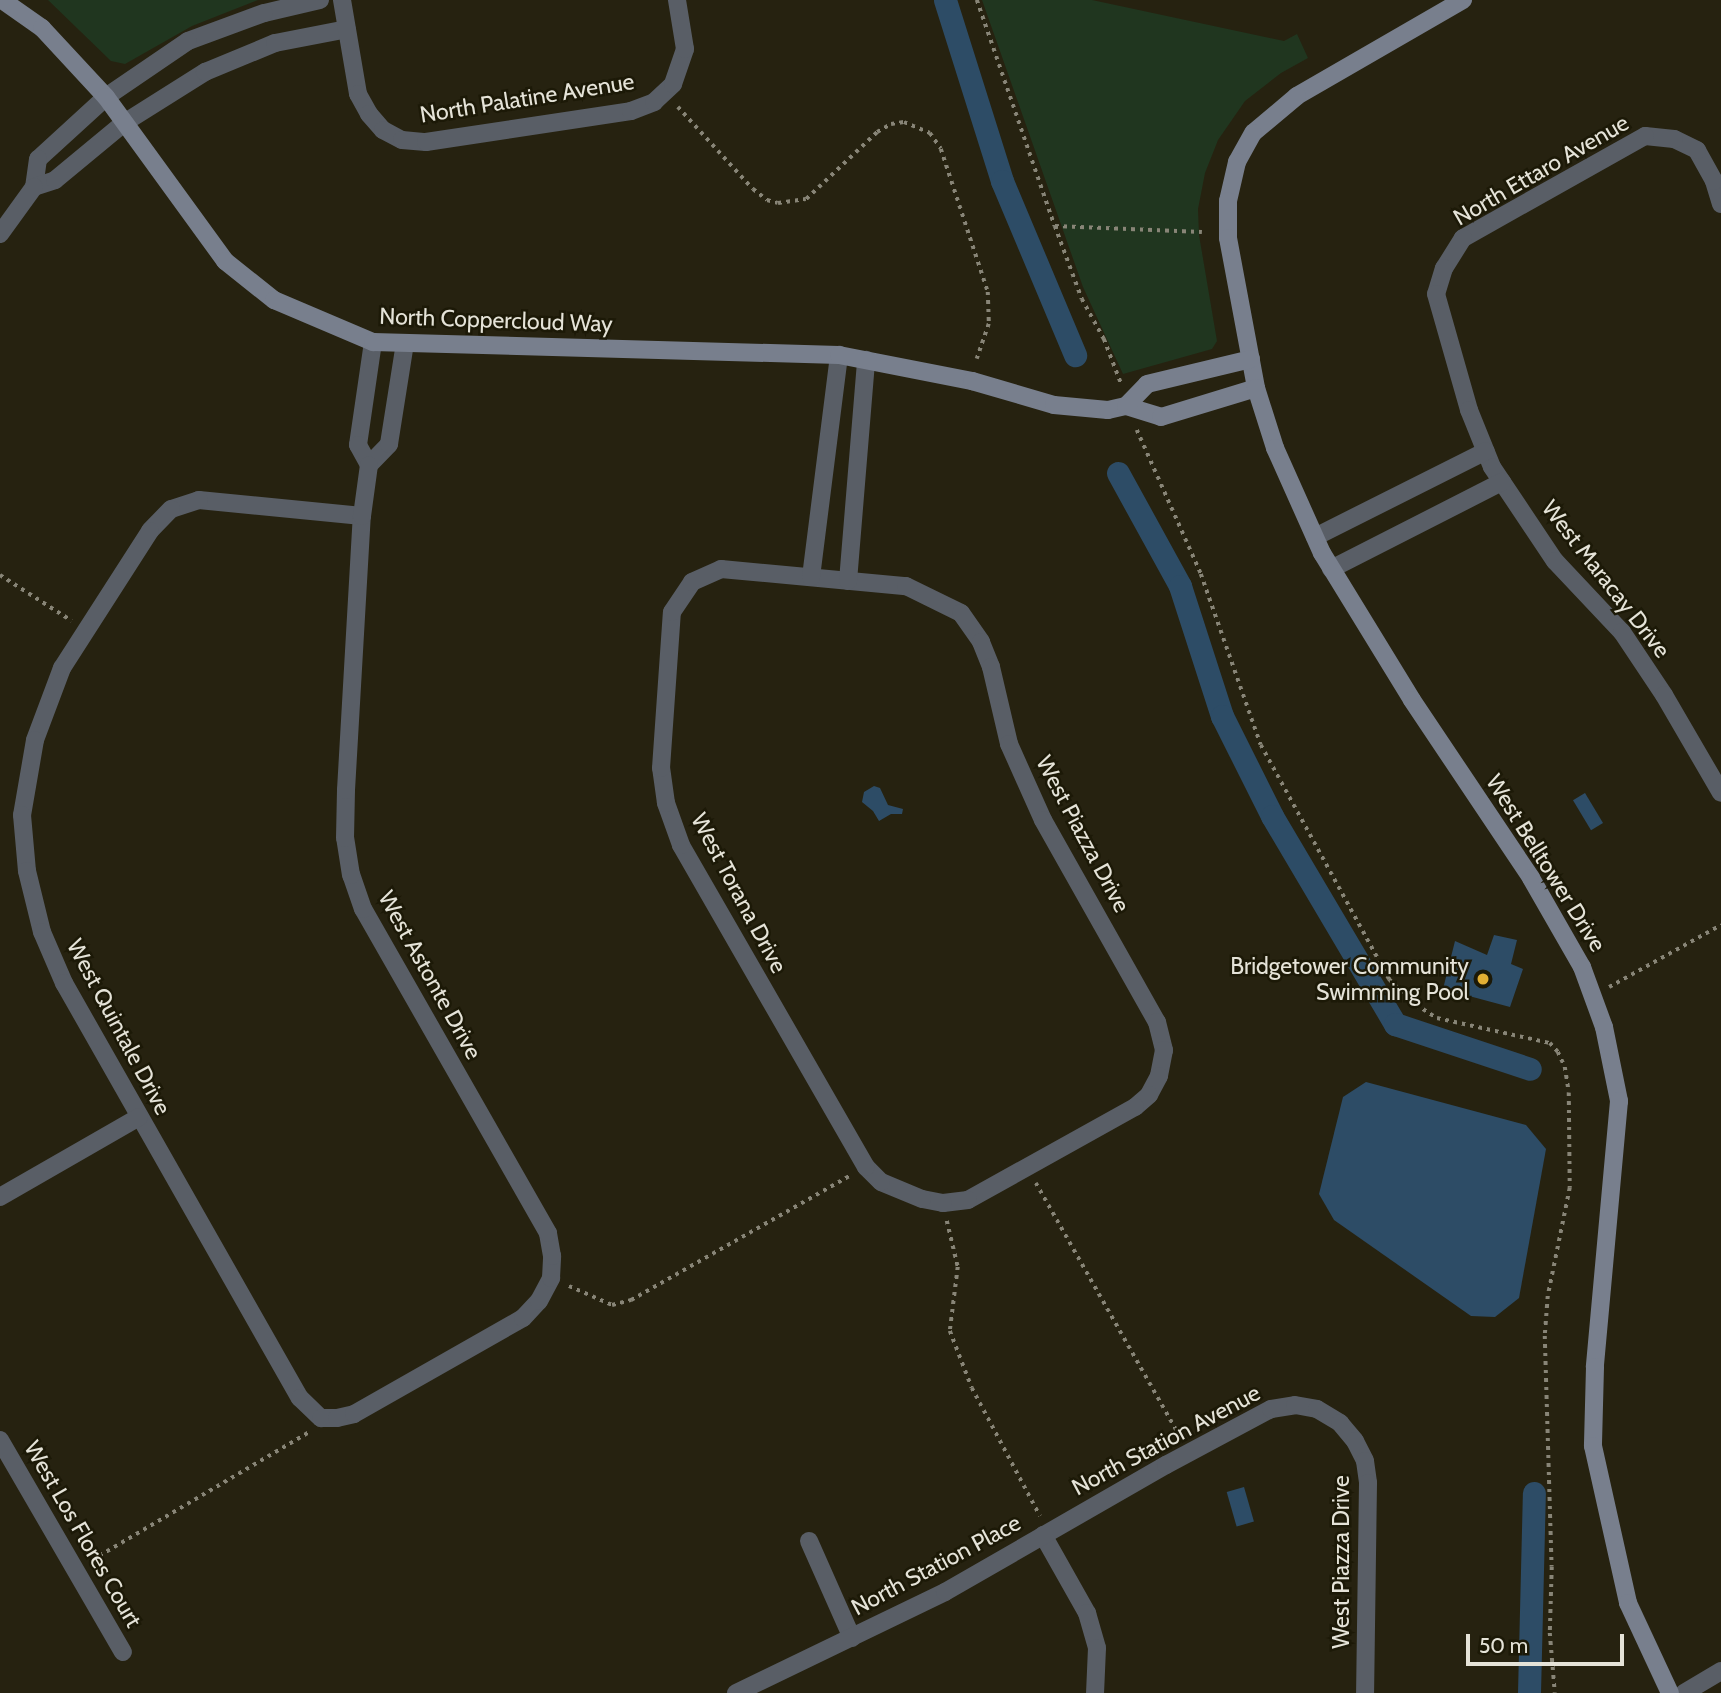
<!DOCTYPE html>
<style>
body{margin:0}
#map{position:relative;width:1721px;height:1693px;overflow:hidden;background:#262210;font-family:Cabin,sans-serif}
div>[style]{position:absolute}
.green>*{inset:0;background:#20361f}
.water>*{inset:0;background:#2d4c66;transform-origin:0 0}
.canal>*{height:23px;margin:-11.5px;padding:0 11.5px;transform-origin:11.5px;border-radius:11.5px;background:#2d4c66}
.path>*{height:3.5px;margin-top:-1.75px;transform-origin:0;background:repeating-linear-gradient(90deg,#888577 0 3.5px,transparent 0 8.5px)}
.street>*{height:18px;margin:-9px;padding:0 9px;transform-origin:9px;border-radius:9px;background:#595e66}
.secondary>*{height:18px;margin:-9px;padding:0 9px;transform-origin:9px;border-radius:9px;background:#787f8d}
.dots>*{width:19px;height:19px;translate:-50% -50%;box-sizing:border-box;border:4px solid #1c1907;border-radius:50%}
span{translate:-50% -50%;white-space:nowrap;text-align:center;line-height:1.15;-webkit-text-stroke:5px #1c1907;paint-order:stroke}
.street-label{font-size:23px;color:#e5e3d8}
.poi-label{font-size:23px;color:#e5e3d8}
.right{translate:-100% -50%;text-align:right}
.scale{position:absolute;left:1466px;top:1634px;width:158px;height:32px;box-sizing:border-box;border:4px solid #e5e3d8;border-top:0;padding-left:9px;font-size:21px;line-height:24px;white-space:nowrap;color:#e5e3d8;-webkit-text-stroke:5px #1c1907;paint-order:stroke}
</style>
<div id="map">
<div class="green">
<div style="clip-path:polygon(48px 0,258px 0,192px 26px,125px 64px,111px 61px)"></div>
<div style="clip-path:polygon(982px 0,1092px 0,1284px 41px,1297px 34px,1308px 58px,1281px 73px,1245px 101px,1218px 140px,1205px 173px,1198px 209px,1199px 235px,1217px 341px,1212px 349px,1123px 374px,1083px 287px)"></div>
</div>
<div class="water">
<div style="clip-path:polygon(874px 786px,880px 788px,888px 805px,903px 809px,902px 814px,891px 814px,879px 821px,873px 811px,862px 802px,864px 792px)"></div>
<div style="left:1585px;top:793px;width:35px;height:14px;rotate:59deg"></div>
<div style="clip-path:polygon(1494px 935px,1517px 940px,1511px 964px,1523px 969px,1510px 1007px,1443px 989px,1455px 941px,1487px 955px)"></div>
<div style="clip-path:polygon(1366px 1082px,1526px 1125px,1546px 1149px,1519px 1298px,1495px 1317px,1471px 1316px,1334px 1220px,1319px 1194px,1343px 1097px)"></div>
<div style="left:1244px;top:1487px;width:36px;height:18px;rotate:74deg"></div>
</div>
<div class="canal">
<div style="left:945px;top:0;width:190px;rotate:72.5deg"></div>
<div style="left:1002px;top:181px;width:189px;rotate:67.2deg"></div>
<div style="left:1118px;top:473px;width:129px;rotate:61.2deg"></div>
<div style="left:1180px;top:586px;width:137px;rotate:72.1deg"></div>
<div style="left:1222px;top:716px;width:112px;rotate:63.4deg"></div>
<div style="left:1272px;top:816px;width:242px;rotate:59.4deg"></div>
<div style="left:1395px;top:1024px;width:142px;rotate:18.4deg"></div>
<div style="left:1529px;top:1693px;width:200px;rotate:-88.6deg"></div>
</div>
<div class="path">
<div style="left:977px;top:0;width:239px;rotate:71deg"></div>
<div style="left:1055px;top:226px;width:78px;rotate:69.7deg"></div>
<div style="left:1082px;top:299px;width:46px;rotate:61.2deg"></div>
<div style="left:1104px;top:339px;width:47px;rotate:68.9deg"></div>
<div style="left:678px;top:107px;width:111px;rotate:47.6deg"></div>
<div style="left:753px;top:189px;width:18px;rotate:38deg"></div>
<div style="left:767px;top:200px;width:11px;rotate:15deg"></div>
<div style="left:778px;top:203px;width:28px;rotate:-8deg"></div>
<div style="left:806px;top:199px;width:98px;rotate:-43.3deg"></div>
<div style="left:877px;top:132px;width:16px;rotate:-30deg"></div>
<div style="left:891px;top:124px;width:13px;rotate:-9deg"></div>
<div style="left:904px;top:122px;width:28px;rotate:23deg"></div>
<div style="left:930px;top:133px;width:19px;rotate:55deg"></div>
<div style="left:941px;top:149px;width:151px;rotate:71.8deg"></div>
<div style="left:988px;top:292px;width:32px;rotate:88deg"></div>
<div style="left:989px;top:324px;width:37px;rotate:109deg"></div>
<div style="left:1055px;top:226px;width:147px;rotate:2.3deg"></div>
<div style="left:1137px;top:430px;width:158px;rotate:66deg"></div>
<div style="left:1201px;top:574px;width:181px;rotate:70.7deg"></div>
<div style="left:1261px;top:745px;width:267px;rotate:61.3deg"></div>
<div style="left:1389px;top:979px;width:29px;rotate:46deg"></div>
<div style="left:1409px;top:1000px;width:33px;rotate:33deg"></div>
<div style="left:1437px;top:1018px;width:116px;rotate:12.5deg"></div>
<div style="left:1550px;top:1043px;width:12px;rotate:48deg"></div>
<div style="left:1558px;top:1052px;width:17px;rotate:65deg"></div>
<div style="left:1565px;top:1067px;width:26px;rotate:81deg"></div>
<div style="left:1569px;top:1093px;width:95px;rotate:89.4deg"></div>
<div style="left:1570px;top:1188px;width:110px;rotate:101.5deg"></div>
<div style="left:1548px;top:1296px;width:40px;rotate:94.3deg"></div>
<div style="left:1545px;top:1336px;width:231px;rotate:88.3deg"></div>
<div style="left:1552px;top:1567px;width:66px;rotate:91.7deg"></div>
<div style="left:1550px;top:1633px;width:60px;rotate:85.2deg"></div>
<div style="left:0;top:575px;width:85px;rotate:32.6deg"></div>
<div style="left:1609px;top:987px;width:128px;rotate:-29deg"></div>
<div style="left:1036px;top:1183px;width:293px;rotate:60.4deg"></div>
<div style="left:947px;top:1221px;width:47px;rotate:76.6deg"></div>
<div style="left:958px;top:1267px;width:64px;rotate:97.1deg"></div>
<div style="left:950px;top:1331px;width:61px;rotate:68.9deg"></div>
<div style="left:972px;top:1388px;width:145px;rotate:62deg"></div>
<div style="left:569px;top:1286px;width:47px;rotate:23.8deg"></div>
<div style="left:612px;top:1305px;width:20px;rotate:-15deg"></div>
<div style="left:631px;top:1300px;width:251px;rotate:-29.6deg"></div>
<div style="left:92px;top:1560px;width:254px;rotate:-30.5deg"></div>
</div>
<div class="street">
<div style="left:320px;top:0;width:57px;rotate:166.9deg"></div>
<div style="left:264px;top:13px;width:81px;rotate:159.8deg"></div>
<div style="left:188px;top:41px;width:99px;rotate:145.7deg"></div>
<div style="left:106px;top:97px;width:92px;rotate:137.6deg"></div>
<div style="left:38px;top:159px;width:28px;rotate:98deg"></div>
<div style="left:34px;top:187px;width:22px;rotate:-18deg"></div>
<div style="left:55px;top:180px;width:89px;rotate:-39.6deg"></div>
<div style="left:124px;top:123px;width:96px;rotate:-32.2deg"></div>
<div style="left:205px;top:72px;width:76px;rotate:-22.5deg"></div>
<div style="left:275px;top:43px;width:73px;rotate:-11deg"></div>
<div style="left:342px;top:0;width:95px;rotate:80.3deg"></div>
<div style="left:358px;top:94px;width:23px;rotate:61deg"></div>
<div style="left:369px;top:114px;width:21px;rotate:49deg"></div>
<div style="left:383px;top:130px;width:21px;rotate:28deg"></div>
<div style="left:402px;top:140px;width:24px;rotate:5deg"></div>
<div style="left:426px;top:142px;width:207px;rotate:-8.6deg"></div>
<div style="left:631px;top:111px;width:25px;rotate:-21deg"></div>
<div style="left:654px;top:102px;width:26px;rotate:-43deg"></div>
<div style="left:673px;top:84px;width:37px;rotate:-71deg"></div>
<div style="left:685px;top:49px;width:50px;rotate:-99.3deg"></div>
<div style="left:1721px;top:204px;width:24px;rotate:-107deg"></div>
<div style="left:1714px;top:181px;width:35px;rotate:-119deg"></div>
<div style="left:1697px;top:150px;width:25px;rotate:-154deg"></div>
<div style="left:1674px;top:139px;width:29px;rotate:-174deg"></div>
<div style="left:1645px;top:136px;width:209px;rotate:150.7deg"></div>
<div style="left:1463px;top:238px;width:36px;rotate:122deg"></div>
<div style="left:1444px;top:268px;width:27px;rotate:107deg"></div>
<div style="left:1436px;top:294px;width:121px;rotate:74.1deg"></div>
<div style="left:1469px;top:410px;width:61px;rotate:68deg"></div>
<div style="left:1492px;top:467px;width:113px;rotate:56.2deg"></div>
<div style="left:1555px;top:561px;width:98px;rotate:46.7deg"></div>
<div style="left:1622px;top:632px;width:76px;rotate:56.3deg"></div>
<div style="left:1664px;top:695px;width:113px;rotate:59.8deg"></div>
<div style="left:0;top:234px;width:58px;rotate:-54.1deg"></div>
<div style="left:373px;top:342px;width:104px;rotate:98.3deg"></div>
<div style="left:358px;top:445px;width:23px;rotate:61deg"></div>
<div style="left:369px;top:465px;width:29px;rotate:-46deg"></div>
<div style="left:389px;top:444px;width:102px;rotate:-81deg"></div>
<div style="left:362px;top:516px;width:164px;rotate:-174.4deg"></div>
<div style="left:199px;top:500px;width:29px;rotate:162deg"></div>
<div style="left:171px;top:509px;width:30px;rotate:134deg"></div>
<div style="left:150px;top:531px;width:163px;rotate:122.7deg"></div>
<div style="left:62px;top:668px;width:77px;rotate:110.6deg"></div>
<div style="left:35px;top:740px;width:76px;rotate:99.8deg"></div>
<div style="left:22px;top:815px;width:56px;rotate:84.9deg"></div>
<div style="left:27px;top:871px;width:63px;rotate:76.2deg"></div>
<div style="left:42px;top:932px;width:56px;rotate:66.7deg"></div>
<div style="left:64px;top:983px;width:477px;rotate:60.4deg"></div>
<div style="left:300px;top:1398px;width:29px;rotate:44deg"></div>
<div style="left:321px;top:1418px;width:16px"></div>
<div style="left:337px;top:1418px;width:17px;rotate:-13deg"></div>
<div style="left:354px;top:1414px;width:194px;rotate:-29.6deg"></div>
<div style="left:523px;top:1318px;width:23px;rotate:-47deg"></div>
<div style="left:539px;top:1301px;width:26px;rotate:-62deg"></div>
<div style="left:551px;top:1278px;width:22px;rotate:-87deg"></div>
<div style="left:552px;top:1256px;width:23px;rotate:-100deg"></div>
<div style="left:548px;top:1233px;width:373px;rotate:-119.7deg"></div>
<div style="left:363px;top:909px;width:36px;rotate:-109deg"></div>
<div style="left:351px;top:875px;width:37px;rotate:-99deg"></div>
<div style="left:345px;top:838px;width:48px;rotate:-88.8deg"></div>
<div style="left:346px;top:790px;width:274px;rotate:-86.7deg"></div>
<div style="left:362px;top:516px;width:51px;rotate:-82.2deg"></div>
<div style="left:1315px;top:537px;width:191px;rotate:-26.7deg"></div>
<div style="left:721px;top:569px;width:186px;rotate:5.3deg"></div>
<div style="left:906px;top:586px;width:61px;rotate:26.1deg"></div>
<div style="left:961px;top:613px;width:35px;rotate:55deg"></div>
<div style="left:981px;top:642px;width:27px;rotate:68deg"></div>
<div style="left:991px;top:667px;width:79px;rotate:76.8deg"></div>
<div style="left:1009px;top:744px;width:83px;rotate:65.9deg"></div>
<div style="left:1043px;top:820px;width:232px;rotate:60.6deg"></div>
<div style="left:1157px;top:1022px;width:29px;rotate:76deg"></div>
<div style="left:1164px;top:1050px;width:26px;rotate:101deg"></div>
<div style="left:1159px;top:1076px;width:21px;rotate:118deg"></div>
<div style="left:1149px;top:1095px;width:18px;rotate:139deg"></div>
<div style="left:1135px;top:1107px;width:191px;rotate:150.9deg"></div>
<div style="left:968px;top:1200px;width:25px;rotate:173deg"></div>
<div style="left:943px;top:1203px;width:21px;rotate:-169deg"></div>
<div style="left:922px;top:1199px;width:44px;rotate:-157.5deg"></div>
<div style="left:881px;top:1182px;width:21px;rotate:-135deg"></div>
<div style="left:866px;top:1167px;width:371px;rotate:-119.9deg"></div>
<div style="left:681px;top:845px;width:45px;rotate:-109.7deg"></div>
<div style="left:666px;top:803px;width:35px;rotate:-98deg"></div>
<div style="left:661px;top:768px;width:156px;rotate:-86deg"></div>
<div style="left:672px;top:612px;width:36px;rotate:-56deg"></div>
<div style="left:692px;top:582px;width:32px;rotate:-24deg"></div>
<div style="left:1331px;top:569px;width:192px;rotate:-27deg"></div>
<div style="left:811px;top:577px;width:224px;rotate:-82.8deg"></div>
<div style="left:848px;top:581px;width:222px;rotate:-85.3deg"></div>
<div style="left:0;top:1197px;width:160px;rotate:-29.9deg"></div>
<div style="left:0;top:1440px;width:245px;rotate:59.9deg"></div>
<div style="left:1043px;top:1535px;width:90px;rotate:60.6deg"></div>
<div style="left:1087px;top:1613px;width:36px;rotate:74deg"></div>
<div style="left:1097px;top:1648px;width:45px;rotate:92.5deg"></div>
<div style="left:809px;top:1541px;width:106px;rotate:66.1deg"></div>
<div style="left:736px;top:1693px;width:232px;rotate:-25.8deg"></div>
<div style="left:945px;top:1592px;width:255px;rotate:-29.9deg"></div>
<div style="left:1166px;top:1465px;width:119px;rotate:-28.1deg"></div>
<div style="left:1271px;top:1409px;width:24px;rotate:-9deg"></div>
<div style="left:1295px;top:1405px;width:22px;rotate:10deg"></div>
<div style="left:1317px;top:1409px;width:27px;rotate:31deg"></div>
<div style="left:1340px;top:1423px;width:23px;rotate:50deg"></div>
<div style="left:1355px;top:1441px;width:22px;rotate:63deg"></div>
<div style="left:1365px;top:1461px;width:22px;rotate:82deg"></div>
<div style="left:1368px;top:1483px;width:210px;rotate:90.8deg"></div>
<div style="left:1684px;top:1693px;width:43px;rotate:-30.7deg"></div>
</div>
<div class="secondary">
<div style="left:2px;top:0;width:49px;rotate:35deg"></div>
<div style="left:42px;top:28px;width:94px;rotate:47.2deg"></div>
<div style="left:106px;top:97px;width:203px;rotate:54deg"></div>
<div style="left:225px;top:261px;width:63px;rotate:38.5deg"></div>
<div style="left:274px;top:300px;width:108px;rotate:23deg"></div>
<div style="left:373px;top:342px;width:466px;rotate:1.6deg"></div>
<div style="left:839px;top:355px;width:136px;rotate:11.1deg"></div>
<div style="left:972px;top:381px;width:85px;rotate:16.3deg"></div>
<div style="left:1054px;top:405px;width:54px;rotate:5.3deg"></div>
<div style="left:1108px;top:410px;width:18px;rotate:-13deg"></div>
<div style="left:1126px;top:406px;width:37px;rotate:17deg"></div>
<div style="left:1161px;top:417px;width:99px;rotate:-17deg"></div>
<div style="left:1463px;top:0;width:192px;rotate:150deg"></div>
<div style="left:1297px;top:96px;width:57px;rotate:139.9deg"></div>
<div style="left:1253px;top:133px;width:33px;rotate:119deg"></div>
<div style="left:1237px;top:162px;width:40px;rotate:103deg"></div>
<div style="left:1228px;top:201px;width:37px;rotate:90deg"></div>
<div style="left:1228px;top:238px;width:153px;rotate:79.4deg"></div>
<div style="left:1256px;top:388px;width:63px;rotate:72.4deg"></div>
<div style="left:1275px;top:448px;width:115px;rotate:65.9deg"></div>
<div style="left:1322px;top:553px;width:172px;rotate:58.5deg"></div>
<div style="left:1412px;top:700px;width:214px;rotate:56.2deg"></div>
<div style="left:1531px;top:878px;width:103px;rotate:60.2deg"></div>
<div style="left:1582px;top:967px;width:64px;rotate:69.9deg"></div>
<div style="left:1604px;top:1027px;width:76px;rotate:78.5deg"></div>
<div style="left:1619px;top:1101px;width:267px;rotate:95.2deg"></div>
<div style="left:1595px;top:1367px;width:79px;rotate:91.5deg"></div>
<div style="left:1593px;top:1446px;width:161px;rotate:77.4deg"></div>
<div style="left:1628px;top:1603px;width:99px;rotate:65deg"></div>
<div style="left:1126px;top:406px;width:30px;rotate:-46deg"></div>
<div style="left:1147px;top:384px;width:107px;rotate:-13.5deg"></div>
</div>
<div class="dots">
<div style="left:1483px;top:979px;background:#e2af34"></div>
</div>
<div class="street-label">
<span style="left:527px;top:98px;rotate:-9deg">North Palatine Avenue</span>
<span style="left:1541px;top:170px;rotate:-30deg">North Ettaro Avenue</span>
<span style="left:496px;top:320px;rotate:2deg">North Coppercloud Way</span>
<span style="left:1606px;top:579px;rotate:52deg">West Maracay Drive</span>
<span style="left:1083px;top:834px;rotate:62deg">West Piazza Drive</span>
<span style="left:1546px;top:863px;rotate:58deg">West Belltower Drive</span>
<span style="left:739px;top:893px;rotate:62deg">West Torana Drive</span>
<span style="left:430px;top:975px;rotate:61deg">West Astonte Drive</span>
<span style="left:119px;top:1027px;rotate:62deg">West Quintale Drive</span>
<span style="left:1166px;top:1440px;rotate:-28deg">North Station Avenue</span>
<span style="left:83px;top:1534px;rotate:60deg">West Los Flores Court</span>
<span style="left:1341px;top:1562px;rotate:-90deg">West Piazza Drive</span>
<span style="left:936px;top:1565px;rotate:-28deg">North Station Place</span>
</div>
<div class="poi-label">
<span class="right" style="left:1469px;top:979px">Bridgetower Community<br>Swimming Pool</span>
</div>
<div class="scale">50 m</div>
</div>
